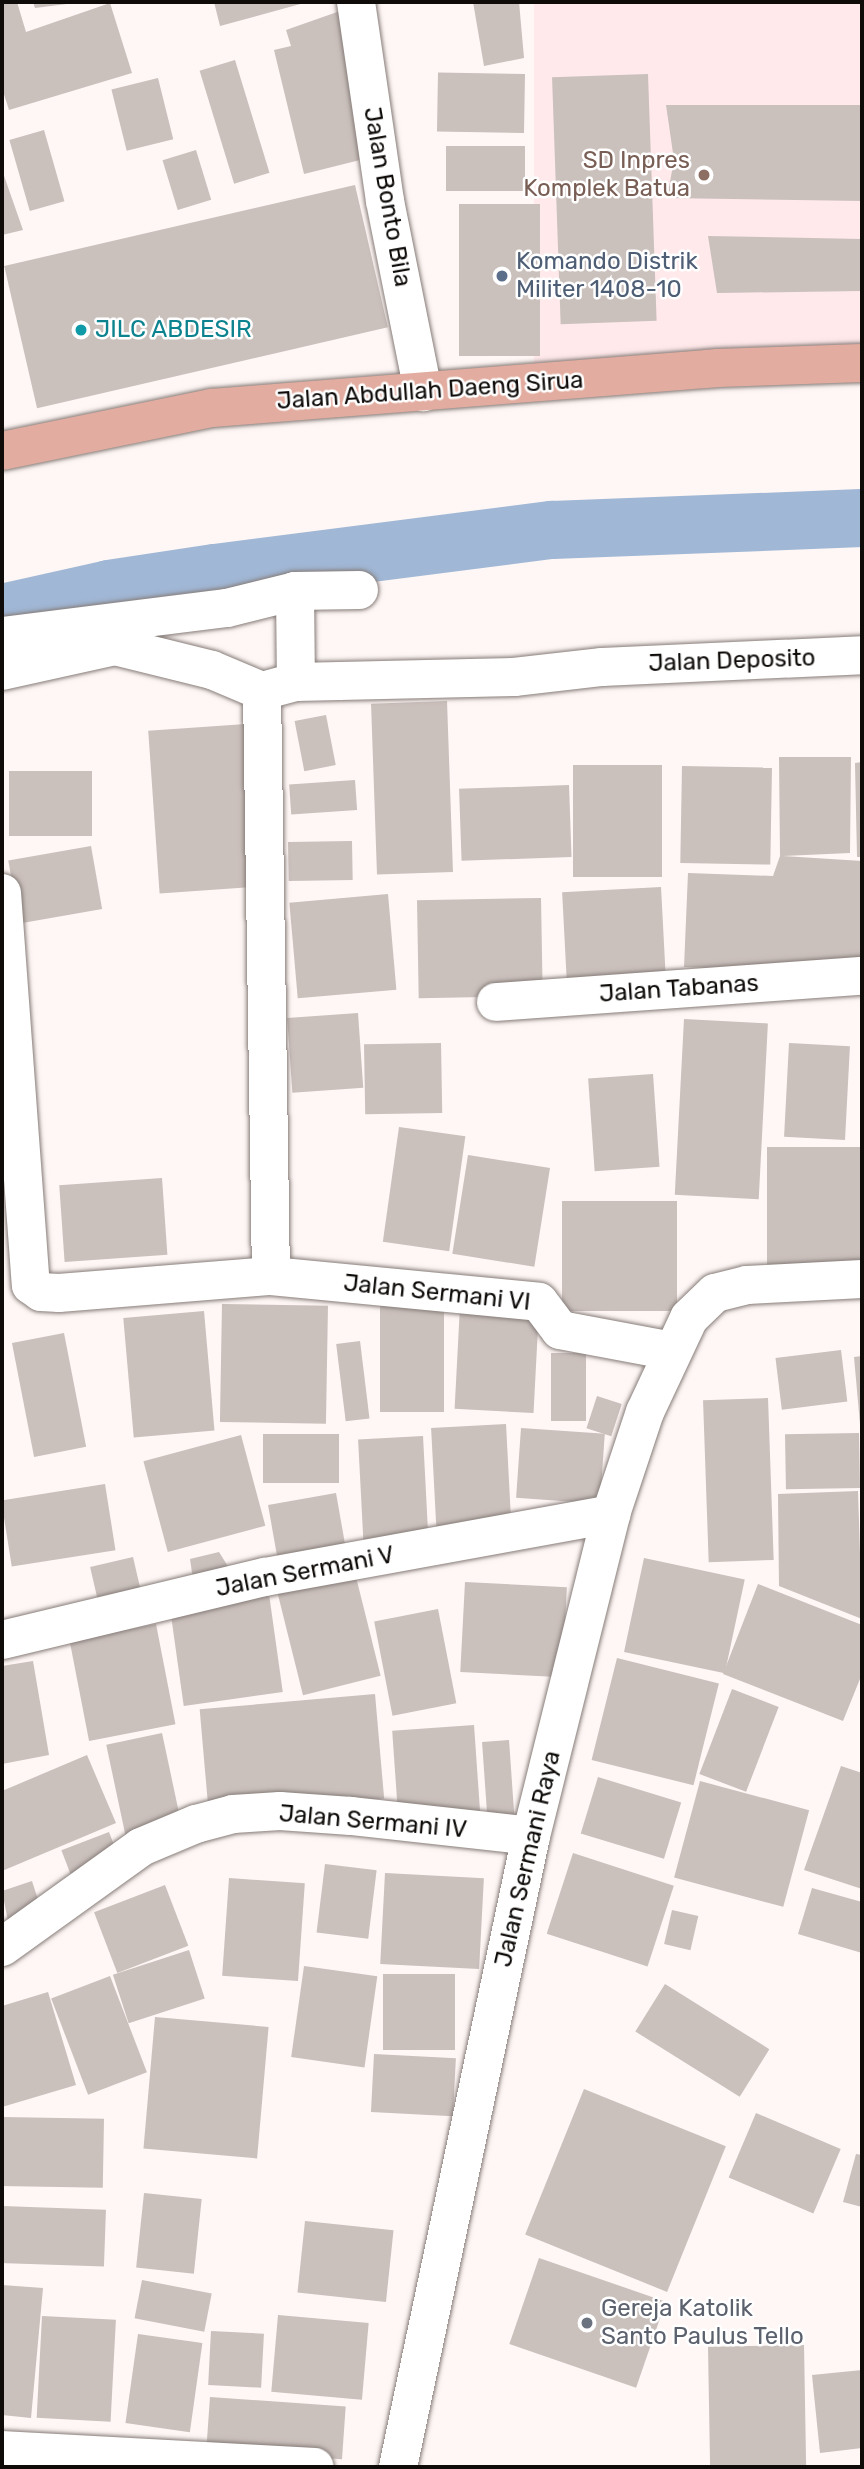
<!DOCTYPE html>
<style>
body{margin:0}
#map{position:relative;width:864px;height:2469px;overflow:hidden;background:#fef7f5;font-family:Rubik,sans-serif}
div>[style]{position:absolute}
.education>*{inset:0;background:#ffe9eb;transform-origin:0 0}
.canal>*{height:58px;margin:-29px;padding:0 29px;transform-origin:29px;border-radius:29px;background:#a0b7d5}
.building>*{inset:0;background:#cac0bc;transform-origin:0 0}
.roads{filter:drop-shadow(0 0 2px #867c78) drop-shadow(0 0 2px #867c78)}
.minor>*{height:38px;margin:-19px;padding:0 19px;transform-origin:19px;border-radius:19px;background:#fff}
.major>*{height:38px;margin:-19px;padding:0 19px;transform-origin:19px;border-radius:19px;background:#e2ada0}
.dots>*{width:19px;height:19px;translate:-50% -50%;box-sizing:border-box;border:4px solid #fff;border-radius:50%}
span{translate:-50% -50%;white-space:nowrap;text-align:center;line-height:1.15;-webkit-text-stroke:5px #fff;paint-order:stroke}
.education-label{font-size:24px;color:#785e54}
.right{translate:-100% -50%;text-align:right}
.street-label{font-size:24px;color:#0e0b09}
.service-label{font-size:24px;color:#4e5e75}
.left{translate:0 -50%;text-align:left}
.culture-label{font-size:24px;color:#0d838f}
.worship-label{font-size:24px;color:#5b616d}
.frame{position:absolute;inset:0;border:4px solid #0e0b09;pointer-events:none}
</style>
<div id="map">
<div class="education">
<div style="left:534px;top:2px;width:328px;height:364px"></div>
</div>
<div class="canal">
<div style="left:2px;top:613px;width:110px;rotate:-12.6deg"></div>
<div style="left:109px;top:589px;width:107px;rotate:-8.6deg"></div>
<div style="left:215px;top:573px;width:340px;rotate:-7.3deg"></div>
<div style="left:552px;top:530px;width:310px;rotate:-2.2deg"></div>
</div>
<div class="building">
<div style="clip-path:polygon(2px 2px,17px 2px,26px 32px,110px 3px,132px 73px,9px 110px,2px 88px)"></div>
<div style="clip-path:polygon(33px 2px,66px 2px,67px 4px,35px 8px)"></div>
<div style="clip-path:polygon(214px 2px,304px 2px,304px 3px,220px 26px)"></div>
<div style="clip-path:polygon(473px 2px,519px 2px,524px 58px,484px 66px)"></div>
<div style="clip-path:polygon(340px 11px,360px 160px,304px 174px,274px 50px,291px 46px,286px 30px)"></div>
<div style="left:235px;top:60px;width:118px;height:37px;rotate:73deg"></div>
<div style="left:525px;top:74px;width:59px;height:87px;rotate:91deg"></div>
<div style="left:648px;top:74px;width:247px;height:96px;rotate:88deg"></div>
<div style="left:158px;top:78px;width:63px;height:48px;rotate:76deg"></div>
<div style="clip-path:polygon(666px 105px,862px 105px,862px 201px,667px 198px,674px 160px)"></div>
<div style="left:44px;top:130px;width:74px;height:36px;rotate:74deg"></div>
<div style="left:446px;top:146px;width:79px;height:45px"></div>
<div style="left:196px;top:150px;width:52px;height:35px;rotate:73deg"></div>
<div style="clip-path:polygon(2px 170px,23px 230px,2px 235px)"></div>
<div style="left:355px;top:185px;width:146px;height:360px;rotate:77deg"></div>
<div style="left:459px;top:204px;width:81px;height:152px"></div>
<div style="clip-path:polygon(708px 236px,862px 239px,862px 291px,717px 293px)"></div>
<div style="left:447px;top:701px;width:171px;height:76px;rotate:88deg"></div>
<div style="left:326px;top:715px;width:51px;height:32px;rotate:79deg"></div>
<div style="left:246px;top:724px;width:163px;height:98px;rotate:86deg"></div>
<div style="clip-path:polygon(779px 757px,851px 757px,850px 853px,783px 856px,862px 861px,862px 974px,684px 967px,688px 873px,773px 876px,780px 856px)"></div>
<div style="clip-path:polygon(862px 762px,862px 857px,857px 857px,855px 763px)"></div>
<div style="left:573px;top:765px;width:89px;height:112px"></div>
<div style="left:682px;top:766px;width:90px;height:97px;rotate:1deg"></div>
<div style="left:9px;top:771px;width:83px;height:65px"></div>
<div style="left:355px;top:780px;width:30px;height:66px;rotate:86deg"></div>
<div style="left:569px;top:785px;width:72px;height:110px;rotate:88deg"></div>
<div style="left:352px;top:841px;width:39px;height:64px;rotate:89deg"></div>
<div style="left:91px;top:846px;width:64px;height:84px;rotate:80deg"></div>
<div style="left:661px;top:887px;width:95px;height:99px;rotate:87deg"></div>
<div style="left:388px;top:894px;width:96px;height:99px;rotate:85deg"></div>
<div style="left:541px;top:898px;width:98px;height:124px;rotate:89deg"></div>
<div style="left:358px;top:1013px;width:75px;height:71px;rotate:86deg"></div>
<div style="left:684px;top:1019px;width:84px;height:176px;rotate:3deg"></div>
<div style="left:441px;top:1043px;width:70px;height:77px;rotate:89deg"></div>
<div style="left:789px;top:1043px;width:61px;height:94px;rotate:3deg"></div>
<div style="left:653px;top:1074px;width:93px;height:65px;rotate:86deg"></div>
<div style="left:399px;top:1127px;width:67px;height:116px;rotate:8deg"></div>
<div style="left:861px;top:1147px;width:121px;height:94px;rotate:90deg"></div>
<div style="left:468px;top:1155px;width:83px;height:100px;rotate:9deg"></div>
<div style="left:162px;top:1178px;width:77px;height:103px;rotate:86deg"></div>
<div style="left:562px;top:1201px;width:115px;height:110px"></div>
<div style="left:222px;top:1304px;width:106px;height:118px;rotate:1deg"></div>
<div style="left:380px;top:1306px;width:64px;height:106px"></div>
<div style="left:460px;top:1306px;width:79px;height:103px;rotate:3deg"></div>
<div style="left:204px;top:1311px;width:120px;height:81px;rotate:85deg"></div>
<div style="left:64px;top:1333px;width:116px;height:53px;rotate:79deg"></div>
<div style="left:360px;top:1341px;width:78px;height:24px;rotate:83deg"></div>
<div style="left:841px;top:1350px;width:52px;height:66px;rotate:83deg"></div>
<div style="left:551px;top:1353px;width:35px;height:68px"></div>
<div style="clip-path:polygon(862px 1356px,862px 1424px,860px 1424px,854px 1357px)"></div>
<div style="left:597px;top:1396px;width:26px;height:34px;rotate:18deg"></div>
<div style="left:768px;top:1398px;width:162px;height:65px;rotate:88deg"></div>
<div style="left:506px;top:1424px;width:103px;height:75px;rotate:87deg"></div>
<div style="left:521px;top:1428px;width:84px;height:70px;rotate:4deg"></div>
<div style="left:859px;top:1433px;width:55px;height:74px;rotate:89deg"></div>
<div style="left:263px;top:1434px;width:76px;height:49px"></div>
<div style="left:241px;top:1435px;width:94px;height:101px;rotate:75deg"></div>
<div style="left:423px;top:1436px;width:109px;height:65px;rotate:87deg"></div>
<div style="left:105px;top:1484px;width:67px;height:105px;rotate:81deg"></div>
<div style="clip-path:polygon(858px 1491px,862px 1619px,779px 1586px,778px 1494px)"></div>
<div style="left:336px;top:1493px;width:66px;height:69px;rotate:80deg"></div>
<div style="clip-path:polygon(219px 1552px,234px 1576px,194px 1586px,190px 1559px)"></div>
<div style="left:133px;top:1557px;width:37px;height:44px;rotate:77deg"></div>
<div style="left:644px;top:1558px;width:103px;height:96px;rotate:12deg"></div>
<div style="left:355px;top:1573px;width:106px;height:80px;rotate:76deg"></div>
<div style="left:465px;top:1582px;width:102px;height:90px;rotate:3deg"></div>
<div style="clip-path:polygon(758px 1584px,862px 1625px,862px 1674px,843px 1721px,723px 1674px)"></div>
<div style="left:269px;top:1594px;width:99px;height:100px;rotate:82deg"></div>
<div style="left:438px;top:1609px;width:96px;height:65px;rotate:79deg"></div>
<div style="left:156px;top:1624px;width:102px;height:88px;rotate:79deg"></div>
<div style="left:617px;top:1658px;width:105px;height:105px;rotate:14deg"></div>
<div style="clip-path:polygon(33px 1661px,49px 1755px,2px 1764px,2px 1666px)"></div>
<div style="left:732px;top:1689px;width:50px;height:91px;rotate:21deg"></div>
<div style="left:375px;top:1694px;width:105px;height:176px;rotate:85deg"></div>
<div style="left:474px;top:1725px;width:87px;height:82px;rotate:86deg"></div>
<div style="left:162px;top:1733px;width:93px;height:57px;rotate:78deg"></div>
<div style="left:509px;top:1740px;width:86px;height:27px;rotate:86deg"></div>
<div style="clip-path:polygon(87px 1755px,116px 1823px,2px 1871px,2px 1791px)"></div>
<div style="clip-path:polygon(841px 1766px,862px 1773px,862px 1889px,804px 1870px)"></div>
<div style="left:598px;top:1777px;width:87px;height:59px;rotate:17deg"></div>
<div style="left:700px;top:1781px;width:113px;height:100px;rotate:15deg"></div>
<div style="left:109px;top:1832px;width:30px;height:51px;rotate:69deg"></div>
<div style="left:573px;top:1853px;width:106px;height:85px;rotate:18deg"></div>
<div style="left:325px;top:1864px;width:52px;height:69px;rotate:7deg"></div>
<div style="left:385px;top:1873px;width:99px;height:91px;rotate:3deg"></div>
<div style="left:229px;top:1878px;width:76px;height:98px;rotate:4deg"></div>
<div style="clip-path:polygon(32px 1881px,41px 1909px,8px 1921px,2px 1891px)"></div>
<div style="left:165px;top:1885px;width:65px;height:76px;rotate:69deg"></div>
<div style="clip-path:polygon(812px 1888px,862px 1902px,862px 1953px,798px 1934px)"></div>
<div style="left:672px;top:1910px;width:27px;height:35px;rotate:13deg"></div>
<div style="left:189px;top:1950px;width:51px;height:80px;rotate:72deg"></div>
<div style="left:304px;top:1966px;width:74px;height:92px;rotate:8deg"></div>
<div style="left:383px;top:1974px;width:72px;height:76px"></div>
<div style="left:110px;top:1976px;width:103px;height:63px;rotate:69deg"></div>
<div style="left:665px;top:1984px;width:123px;height:56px;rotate:32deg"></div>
<div style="clip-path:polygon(48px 1992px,76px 2085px,2px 2107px,2px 2006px)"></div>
<div style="left:155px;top:2017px;width:114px;height:132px;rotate:5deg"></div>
<div style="left:374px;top:2054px;width:82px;height:58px;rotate:3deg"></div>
<div style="left:584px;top:2089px;width:153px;height:157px;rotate:22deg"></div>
<div style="left:756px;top:2113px;width:92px;height:70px;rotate:23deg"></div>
<div style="left:2px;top:2117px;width:102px;height:69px;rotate:1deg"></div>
<div style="clip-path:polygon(856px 2154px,862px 2155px,862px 2207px,843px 2202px)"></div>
<div style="left:144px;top:2193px;width:58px;height:75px;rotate:6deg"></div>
<div style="left:2px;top:2206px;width:104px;height:57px;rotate:2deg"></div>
<div style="left:305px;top:2221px;width:89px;height:72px;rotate:6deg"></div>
<div style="left:539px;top:2258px;width:134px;height:91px;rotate:19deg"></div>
<div style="left:142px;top:2280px;width:71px;height:39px;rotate:11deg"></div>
<div style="clip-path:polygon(2px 2285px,43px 2288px,31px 2418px,2px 2415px)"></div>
<div style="left:278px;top:2315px;width:91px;height:77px;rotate:5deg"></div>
<div style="left:42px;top:2316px;width:74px;height:102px;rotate:3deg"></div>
<div style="left:211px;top:2331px;width:53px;height:54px;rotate:3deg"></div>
<div style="left:138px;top:2334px;width:65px;height:90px;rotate:8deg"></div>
<div style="left:804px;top:2345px;width:122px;height:96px;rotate:89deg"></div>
<div style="clip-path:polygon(862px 2370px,862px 2448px,820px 2453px,812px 2375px)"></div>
<div style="left:210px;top:2397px;width:136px;height:53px;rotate:4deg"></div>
</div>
<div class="roads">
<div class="minor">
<div style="left:356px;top:2px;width:201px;rotate:81.7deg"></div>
<div style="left:385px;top:201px;width:195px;rotate:78.7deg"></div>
<div style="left:295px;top:591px;width:91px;rotate:89.4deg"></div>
<div style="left:2px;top:636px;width:227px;rotate:-7.1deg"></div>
<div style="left:227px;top:608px;width:70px;rotate:-14deg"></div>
<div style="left:295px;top:591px;width:64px;rotate:-0.9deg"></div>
<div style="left:2px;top:671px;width:116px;rotate:-12.5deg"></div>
<div style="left:115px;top:646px;width:100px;rotate:13.9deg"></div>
<div style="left:212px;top:670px;width:54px;rotate:22.8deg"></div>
<div style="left:262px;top:691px;width:35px;rotate:-15deg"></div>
<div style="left:296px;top:682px;width:218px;rotate:-1.3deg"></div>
<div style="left:514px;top:677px;width:89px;rotate:-6.5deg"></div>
<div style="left:602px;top:667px;width:260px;rotate:-2.6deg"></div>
<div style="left:262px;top:691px;width:585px;rotate:89.12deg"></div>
<div style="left:2px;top:893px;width:393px;rotate:85.8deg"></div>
<div style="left:31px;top:1285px;width:12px;rotate:35deg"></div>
<div style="left:41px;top:1292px;width:18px;rotate:3deg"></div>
<div style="left:59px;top:1293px;width:213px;rotate:-4.6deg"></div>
<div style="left:271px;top:1276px;width:269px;rotate:5.5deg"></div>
<div style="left:539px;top:1302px;width:35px;rotate:53deg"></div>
<div style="left:560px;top:1330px;width:114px;rotate:10.6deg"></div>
<div style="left:496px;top:1002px;width:367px;rotate:-4.1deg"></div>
<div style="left:2px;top:1640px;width:270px;rotate:-13.5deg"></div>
<div style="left:265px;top:1577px;width:352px;rotate:-10.3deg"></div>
<div style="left:2px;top:1947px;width:171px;rotate:-35.7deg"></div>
<div style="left:141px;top:1847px;width:60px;rotate:-22.7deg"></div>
<div style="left:196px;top:1824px;width:38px;rotate:-15deg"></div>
<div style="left:233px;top:1814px;width:47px;rotate:-3.7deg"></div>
<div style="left:280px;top:1811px;width:71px;rotate:4deg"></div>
<div style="left:351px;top:1816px;width:181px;rotate:6.3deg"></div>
<div style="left:2px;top:2450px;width:313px;rotate:3.1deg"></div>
<div style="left:398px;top:2467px;width:645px;rotate:-78.1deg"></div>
<div style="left:531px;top:1836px;width:332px;rotate:-76deg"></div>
<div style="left:611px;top:1514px;width:108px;rotate:-71.6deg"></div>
<div style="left:645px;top:1412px;width:104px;rotate:-64.9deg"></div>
<div style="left:689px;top:1318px;width:36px;rotate:-44deg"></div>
<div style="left:715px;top:1293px;width:33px;rotate:-14deg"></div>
<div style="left:747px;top:1285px;width:115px;rotate:-3deg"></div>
</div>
<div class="major">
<div style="left:2px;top:451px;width:214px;rotate:-11.6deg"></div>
<div style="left:212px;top:408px;width:508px;rotate:-4.52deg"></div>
<div style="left:718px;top:368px;width:144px;rotate:-2deg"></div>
</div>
</div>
<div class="dots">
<div style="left:704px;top:175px;background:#8d6e63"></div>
<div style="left:502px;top:276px;background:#5c6f8a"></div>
<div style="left:81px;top:330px;background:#0f9aa8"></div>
<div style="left:587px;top:2323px;background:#6b7280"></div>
</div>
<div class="education-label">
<span class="right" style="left:690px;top:175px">SD Inpres<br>Komplek Batua</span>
</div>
<div class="street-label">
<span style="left:387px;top:197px;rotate:80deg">Jalan Bonto Bila</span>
<span style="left:430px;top:391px;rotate:-4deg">Jalan Abdullah Daeng Sirua</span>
<span style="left:732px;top:661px;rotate:-2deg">Jalan Deposito</span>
<span style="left:679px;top:989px;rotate:-4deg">Jalan Tabanas</span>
<span style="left:437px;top:1293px;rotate:6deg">Jalan Sermani VI</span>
<span style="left:305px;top:1572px;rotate:-11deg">Jalan Sermani V</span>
<span style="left:373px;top:1822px;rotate:5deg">Jalan Sermani IV</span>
<span style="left:528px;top:1859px;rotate:-77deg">Jalan Sermani Raya</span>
</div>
<div class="service-label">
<span class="left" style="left:516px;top:276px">Komando Distrik<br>Militer 1408-10</span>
</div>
<div class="culture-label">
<span class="left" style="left:95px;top:330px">JILC ABDESIR</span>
</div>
<div class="worship-label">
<span class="left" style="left:601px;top:2323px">Gereja Katolik<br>Santo Paulus Tello</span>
</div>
<div class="frame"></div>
</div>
